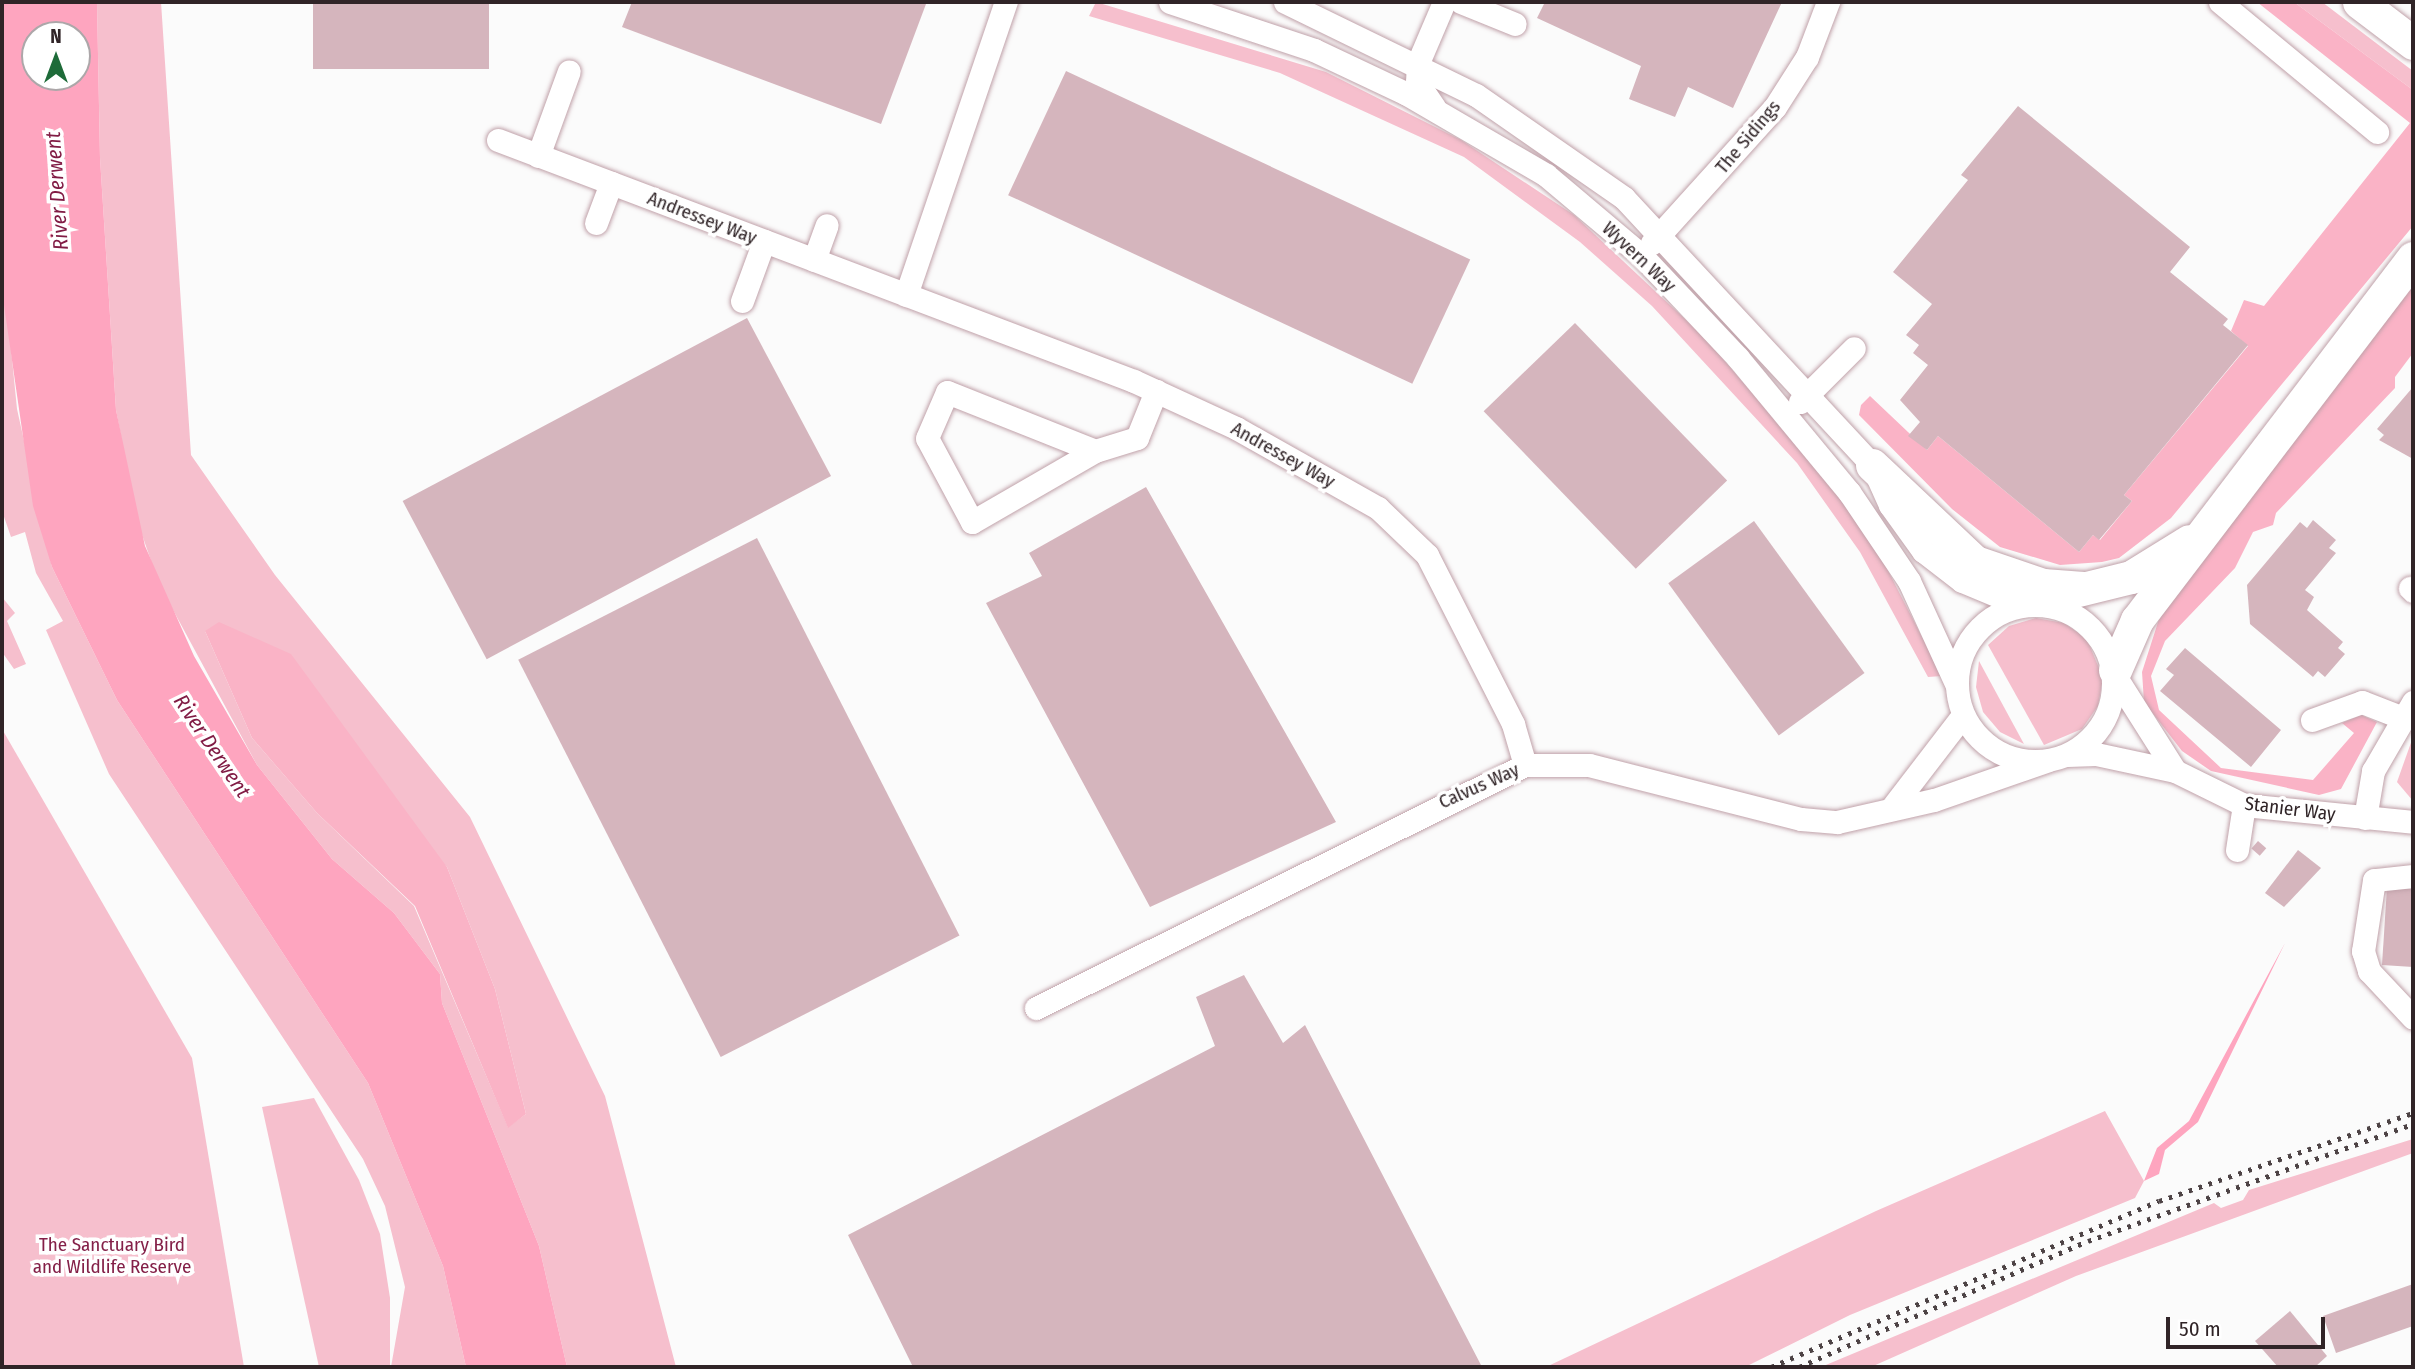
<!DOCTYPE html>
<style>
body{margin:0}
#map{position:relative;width:2415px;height:1369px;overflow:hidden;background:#fbfbfb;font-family:"Fira Sans Condensed",sans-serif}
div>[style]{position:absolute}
.green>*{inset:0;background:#f6bfcd}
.forest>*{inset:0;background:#fab3c6}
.water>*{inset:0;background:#fea5bf}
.building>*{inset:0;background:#d5b5bd;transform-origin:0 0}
.roads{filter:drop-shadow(0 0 2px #c0a1a9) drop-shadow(0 0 2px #c0a1a9)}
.minor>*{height:23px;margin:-11.5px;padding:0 11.5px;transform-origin:11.5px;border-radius:11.5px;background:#fff}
.minor>.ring{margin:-11.5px;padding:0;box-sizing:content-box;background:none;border:23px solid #fff;border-radius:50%}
.highway>*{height:33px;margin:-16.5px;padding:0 16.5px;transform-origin:16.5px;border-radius:16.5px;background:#fff}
.rail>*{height:5px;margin-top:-2.5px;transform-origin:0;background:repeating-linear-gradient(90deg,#4d4345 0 3.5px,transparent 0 10.5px)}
span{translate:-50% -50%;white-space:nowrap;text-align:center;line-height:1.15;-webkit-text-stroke:7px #fff;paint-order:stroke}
.street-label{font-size:19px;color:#302427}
.park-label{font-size:19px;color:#842048}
.water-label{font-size:21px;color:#811c45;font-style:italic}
.frame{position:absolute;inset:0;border:4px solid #302427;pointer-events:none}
.north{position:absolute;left:21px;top:21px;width:70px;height:70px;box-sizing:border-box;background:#fff;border:2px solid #aca7a9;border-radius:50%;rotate:0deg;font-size:19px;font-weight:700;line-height:28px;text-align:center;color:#302427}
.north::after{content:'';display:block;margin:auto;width:24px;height:32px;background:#1e6b39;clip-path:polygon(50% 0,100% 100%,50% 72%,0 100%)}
.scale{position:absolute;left:2166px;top:1317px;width:159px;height:32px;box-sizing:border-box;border:4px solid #302427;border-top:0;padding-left:9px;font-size:21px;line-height:24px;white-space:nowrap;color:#302427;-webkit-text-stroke:5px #fff;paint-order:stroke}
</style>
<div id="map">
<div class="green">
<div style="clip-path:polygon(evenodd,97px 2px,161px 2px,191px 455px,275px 575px,470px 817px,605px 1096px,676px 1367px,567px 1367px,539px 1246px,442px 1003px,440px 974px,394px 913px,332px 859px,257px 765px,159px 584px,137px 520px,116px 410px,100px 158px,97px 2px,205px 631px,447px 867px,495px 989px,526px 1114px,508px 1127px,414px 906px,317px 813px,252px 738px,205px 631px)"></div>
<div style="clip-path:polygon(1096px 2px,1326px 72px,1461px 140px,1574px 215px,1703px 336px,1826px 478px,1879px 553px,1942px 676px,1928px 677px,1860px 552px,1797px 463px,1652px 306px,1580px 242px,1464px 157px,1280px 73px,1089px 16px)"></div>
<div style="clip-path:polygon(2294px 2px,2322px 2px,2413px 71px,2413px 90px)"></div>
<div style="clip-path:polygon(2px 259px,17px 409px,52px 567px,117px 700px,368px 1083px,443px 1266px,466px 1367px,391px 1367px,405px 1287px,385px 1206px,363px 1159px,109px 774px,46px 630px,63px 621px,36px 573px,25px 532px,11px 537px,2px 511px)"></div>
<div style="clip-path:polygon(2px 597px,15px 613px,7px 621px,26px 664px,14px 669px,2px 652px)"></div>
<div style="clip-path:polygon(2036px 618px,2064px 623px,2087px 639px,2103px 678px,2098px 706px,2082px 729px,2044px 745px,1988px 645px,2009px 626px)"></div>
<div style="clip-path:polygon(1979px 661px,2024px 744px,2000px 732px,1983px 712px,1976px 687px)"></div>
<div style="clip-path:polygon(2px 729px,192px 1058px,244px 1367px,2px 1367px)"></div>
<div style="clip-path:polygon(2413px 737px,2413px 801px,2397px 782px)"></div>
<div style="clip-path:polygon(314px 1098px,359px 1180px,380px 1234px,390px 1298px,390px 1367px,319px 1367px,262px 1107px)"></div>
<div style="clip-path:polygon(2105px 1111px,2144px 1181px,2135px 1198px,1850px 1315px,1745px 1367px,1546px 1367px,1876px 1211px)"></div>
<div style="clip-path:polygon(2413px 1139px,2413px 1153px,2076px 1276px,1871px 1367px,1821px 1367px,2214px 1203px,2221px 1208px,2243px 1200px,2249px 1190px)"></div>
</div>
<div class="forest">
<div style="clip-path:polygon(2257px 2px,2294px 2px,2413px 90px,2413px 226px,2171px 518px,2119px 558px,2102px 562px,2060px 565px,2000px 547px,1952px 509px,1859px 415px,1861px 405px,1870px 396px,1927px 450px,1938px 436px,2079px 552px,2093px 535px,2100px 540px,2132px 501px,2124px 495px,2248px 346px,2231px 331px,2244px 300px,2264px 306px,2410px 123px)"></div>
<div style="clip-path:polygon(2413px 282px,2413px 353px,2395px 377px,2395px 388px,2276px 513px,2273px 525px,2253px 532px,2235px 568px,2165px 641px,2151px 676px,2159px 710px,2221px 768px,2313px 780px,2354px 733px,2342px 723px,2361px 715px,2377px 722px,2341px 789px,2319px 795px,2211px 771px,2182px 751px,2144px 702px,2142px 672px,2159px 619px)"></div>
<div style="clip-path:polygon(219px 622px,291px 654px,447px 867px,495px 989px,526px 1114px,508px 1128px,415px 906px,317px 813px,252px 738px,205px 631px)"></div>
</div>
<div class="water">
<div style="clip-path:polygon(evenodd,2px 2px,97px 2px,100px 158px,116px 410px,145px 546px,194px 656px,257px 765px,332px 859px,394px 913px,440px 974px,442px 1003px,539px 1246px,567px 1367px,466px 1367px,443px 1266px,368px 1083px,117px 700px,52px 567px,33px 506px,3px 298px,2px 2px,35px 35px,77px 35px,77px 77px,35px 77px,35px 35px)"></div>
<div style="clip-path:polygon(2285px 943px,2198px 1122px,2165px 1150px,2159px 1174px,2144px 1181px,2157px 1148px,2189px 1121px)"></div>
</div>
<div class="building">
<div style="left:313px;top:2px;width:176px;height:67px"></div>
<div style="clip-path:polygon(632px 2px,920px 2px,926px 4px,881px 124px,622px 27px)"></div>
<div style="clip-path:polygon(1545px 2px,1782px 2px,1733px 108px,1688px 87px,1675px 117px,1629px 99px,1641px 66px,1537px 18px)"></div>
<div style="left:1066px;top:71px;width:446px;height:137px;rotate:25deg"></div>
<div style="clip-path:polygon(2018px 106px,2190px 247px,2170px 272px,2228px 319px,2223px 325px,2248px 345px,2124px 495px,2132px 501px,2099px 540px,2093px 535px,2079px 552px,1938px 436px,1927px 450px,1908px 436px,1920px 422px,1900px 400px,1928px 365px,1913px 353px,1919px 345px,1906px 335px,1932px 304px,1893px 272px,1968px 180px,1961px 175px)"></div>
<div style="left:747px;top:318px;width:179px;height:390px;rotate:62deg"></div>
<div style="left:1575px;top:323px;width:219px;height:127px;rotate:46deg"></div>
<div style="clip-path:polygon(2413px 387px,2413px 459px,2379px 440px,2384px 435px,2377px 429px)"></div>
<div style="clip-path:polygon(1146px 487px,1336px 822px,1150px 907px,986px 603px,1042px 576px,1029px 553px)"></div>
<div style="clip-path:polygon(2313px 520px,2336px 540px,2329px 548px,2336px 553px,2305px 590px,2314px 597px,2307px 610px,2343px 642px,2338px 648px,2345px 654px,2325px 677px,2318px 671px,2313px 677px,2250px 624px,2247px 585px,2300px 522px,2307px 528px)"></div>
<div style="left:1754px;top:521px;width:188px;height:106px;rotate:54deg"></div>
<div style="left:757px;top:538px;width:446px;height:268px;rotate:63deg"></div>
<div style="clip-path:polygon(2185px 648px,2281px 730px,2251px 767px,2160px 691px,2174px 675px,2166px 669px)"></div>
<div style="left:2258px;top:841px;width:11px;height:10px;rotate:41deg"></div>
<div style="clip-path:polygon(2298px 850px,2321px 868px,2284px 907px,2265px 893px)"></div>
<div style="clip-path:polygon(2387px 887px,2413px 889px,2413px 967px,2382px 965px)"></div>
<div style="clip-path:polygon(1244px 975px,1283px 1043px,1305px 1025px,1482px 1367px,913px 1367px,848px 1235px,1215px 1046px,1196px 997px)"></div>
<div style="clip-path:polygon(2413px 1284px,2413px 1326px,2336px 1353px,2323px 1316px)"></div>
<div style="clip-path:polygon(2290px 1311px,2327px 1356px,2315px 1367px,2278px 1367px,2255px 1341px)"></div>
</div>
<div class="roads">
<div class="minor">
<div style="left:1170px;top:2px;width:152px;rotate:18.4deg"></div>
<div style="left:1314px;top:50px;width:103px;rotate:25.3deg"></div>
<div style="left:1407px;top:94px;width:161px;rotate:30.2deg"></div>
<div style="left:1546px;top:175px;width:124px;rotate:40.1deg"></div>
<div style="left:1641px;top:255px;width:141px;rotate:46.7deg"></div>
<div style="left:1738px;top:358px;width:174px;rotate:50.4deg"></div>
<div style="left:1849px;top:492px;width:107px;rotate:56deg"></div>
<div style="left:1909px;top:581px;width:115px;rotate:65.4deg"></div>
<div style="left:1285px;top:2px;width:212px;rotate:26deg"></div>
<div style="left:1476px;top:95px;width:180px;rotate:34.8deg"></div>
<div style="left:1624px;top:198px;width:364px;rotate:47.1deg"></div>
<div style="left:1872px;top:465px;width:44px;rotate:65.8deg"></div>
<div style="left:1890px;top:505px;width:57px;rotate:54.3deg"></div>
<div style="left:1923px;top:551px;width:49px;rotate:37.6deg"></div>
<div style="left:1962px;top:581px;width:63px;rotate:22.5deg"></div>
<div style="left:1461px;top:2px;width:58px;rotate:22.2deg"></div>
<div style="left:2220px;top:2px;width:204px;rotate:39.6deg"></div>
<div style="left:1434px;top:107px;width:30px;rotate:-124deg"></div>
<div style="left:1417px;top:82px;width:19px;rotate:-87deg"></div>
<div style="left:1418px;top:63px;width:66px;rotate:-66.9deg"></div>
<div style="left:498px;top:140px;width:680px;rotate:20.75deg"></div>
<div style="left:1134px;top:381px;width:112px;rotate:24.7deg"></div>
<div style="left:1236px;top:428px;width:163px;rotate:29.4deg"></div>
<div style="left:1378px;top:508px;width:68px;rotate:43.8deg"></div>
<div style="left:1427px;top:555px;width:190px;rotate:63deg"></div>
<div style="left:1513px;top:724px;width:43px;rotate:73.7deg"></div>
<div style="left:538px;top:156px;width:90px;rotate:-70deg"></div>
<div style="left:596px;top:223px;width:43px;rotate:-69.4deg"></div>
<div style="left:1652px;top:243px;width:183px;rotate:-47.9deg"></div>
<div style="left:1775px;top:107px;width:59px;rotate:-57.4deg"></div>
<div style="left:1807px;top:57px;width:59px;rotate:-69.1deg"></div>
<div style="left:814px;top:260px;width:37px;rotate:-70deg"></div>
<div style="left:906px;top:295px;width:310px;rotate:-71.2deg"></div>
<div style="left:742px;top:301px;width:64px;rotate:-69.9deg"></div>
<div style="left:1800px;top:402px;width:76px;rotate:-45deg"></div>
<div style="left:1095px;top:451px;width:142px;rotate:150deg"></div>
<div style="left:972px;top:522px;width:95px;rotate:-118.2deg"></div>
<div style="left:927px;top:438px;width:50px;rotate:-66.5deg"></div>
<div style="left:947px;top:392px;width:159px;rotate:21.7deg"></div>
<div style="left:1095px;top:451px;width:44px;rotate:-17.2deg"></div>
<div style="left:1137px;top:438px;width:51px;rotate:-68deg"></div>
<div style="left:2410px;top:588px;width:4px;rotate:45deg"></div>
<div class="ring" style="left:1957px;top:605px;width:133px;height:133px"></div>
<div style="left:2115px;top:676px;width:112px;rotate:57.7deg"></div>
<div style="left:2312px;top:720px;width:53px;rotate:-19.8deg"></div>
<div style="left:2362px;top:702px;width:44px;rotate:21.3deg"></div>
<div style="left:2067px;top:755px;width:29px;rotate:-2deg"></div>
<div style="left:2096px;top:754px;width:81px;rotate:12.1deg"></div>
<div style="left:2175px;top:771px;width:77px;rotate:26.2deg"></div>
<div style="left:2244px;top:805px;width:170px;rotate:5.7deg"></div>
<div style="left:1894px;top:805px;width:113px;rotate:-52.5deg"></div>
<div style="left:2365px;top:818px;width:48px;rotate:-80.3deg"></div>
<div style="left:2373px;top:771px;width:80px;rotate:-59.9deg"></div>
<div style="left:2237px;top:850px;width:46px;rotate:-81.2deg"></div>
<div style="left:2413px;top:876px;width:39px;rotate:174deg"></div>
<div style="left:2374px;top:880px;width:72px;rotate:98.8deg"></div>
<div style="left:2363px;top:951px;width:21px;rotate:73deg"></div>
<div style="left:2369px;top:971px;width:64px;rotate:46.9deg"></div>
<div style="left:1036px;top:1008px;width:546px;rotate:-26.42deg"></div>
<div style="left:1525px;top:765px;width:64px"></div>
<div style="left:1589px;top:765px;width:219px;rotate:14.3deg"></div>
<div style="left:1801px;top:819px;width:36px;rotate:5deg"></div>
<div style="left:1837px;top:822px;width:99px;rotate:-12.8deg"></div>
<div style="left:1934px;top:800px;width:119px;rotate:-19.2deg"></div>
</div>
<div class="highway">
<div style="left:2359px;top:2px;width:68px;rotate:37.2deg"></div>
<div style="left:1872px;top:465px;width:141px;rotate:43.3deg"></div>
<div style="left:1975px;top:562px;width:72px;rotate:18.7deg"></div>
<div style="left:2043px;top:585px;width:40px;rotate:4.3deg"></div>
<div style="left:2062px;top:594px;width:71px;rotate:-13.8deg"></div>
<div style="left:2131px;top:577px;width:68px;rotate:-31.8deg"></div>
<div style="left:2115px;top:670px;width:55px;rotate:-66.3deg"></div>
<div style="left:2137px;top:620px;width:455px;rotate:-52.7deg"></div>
</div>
</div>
<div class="rail">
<div style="left:1771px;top:1367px;width:422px;rotate:-23.2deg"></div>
<div style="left:2159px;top:1201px;width:269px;rotate:-19.1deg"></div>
<div style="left:1799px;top:1367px;width:315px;rotate:-23.6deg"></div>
<div style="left:2088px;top:1241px;width:345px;rotate:-19.8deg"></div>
</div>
<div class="street-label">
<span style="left:1748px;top:137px;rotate:-50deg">The Sidings</span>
<span style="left:702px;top:218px;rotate:21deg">Andressey Way</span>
<span style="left:1639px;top:257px;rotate:43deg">Wyvern Way</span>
<span style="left:1283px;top:455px;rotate:29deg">Andressey Way</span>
<span style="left:1479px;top:786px;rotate:-24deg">Calvus Way</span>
<span style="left:2290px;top:809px;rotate:7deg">Stanier Way</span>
</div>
<div class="park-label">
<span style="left:112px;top:1256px">The Sanctuary Bird<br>and Wildlife Reserve</span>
</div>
<div class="water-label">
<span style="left:57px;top:191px;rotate:-94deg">River Derwent</span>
<span style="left:212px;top:746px;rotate:56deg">River Derwent</span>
</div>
<div class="frame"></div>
<div class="north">N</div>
<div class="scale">50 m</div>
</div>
